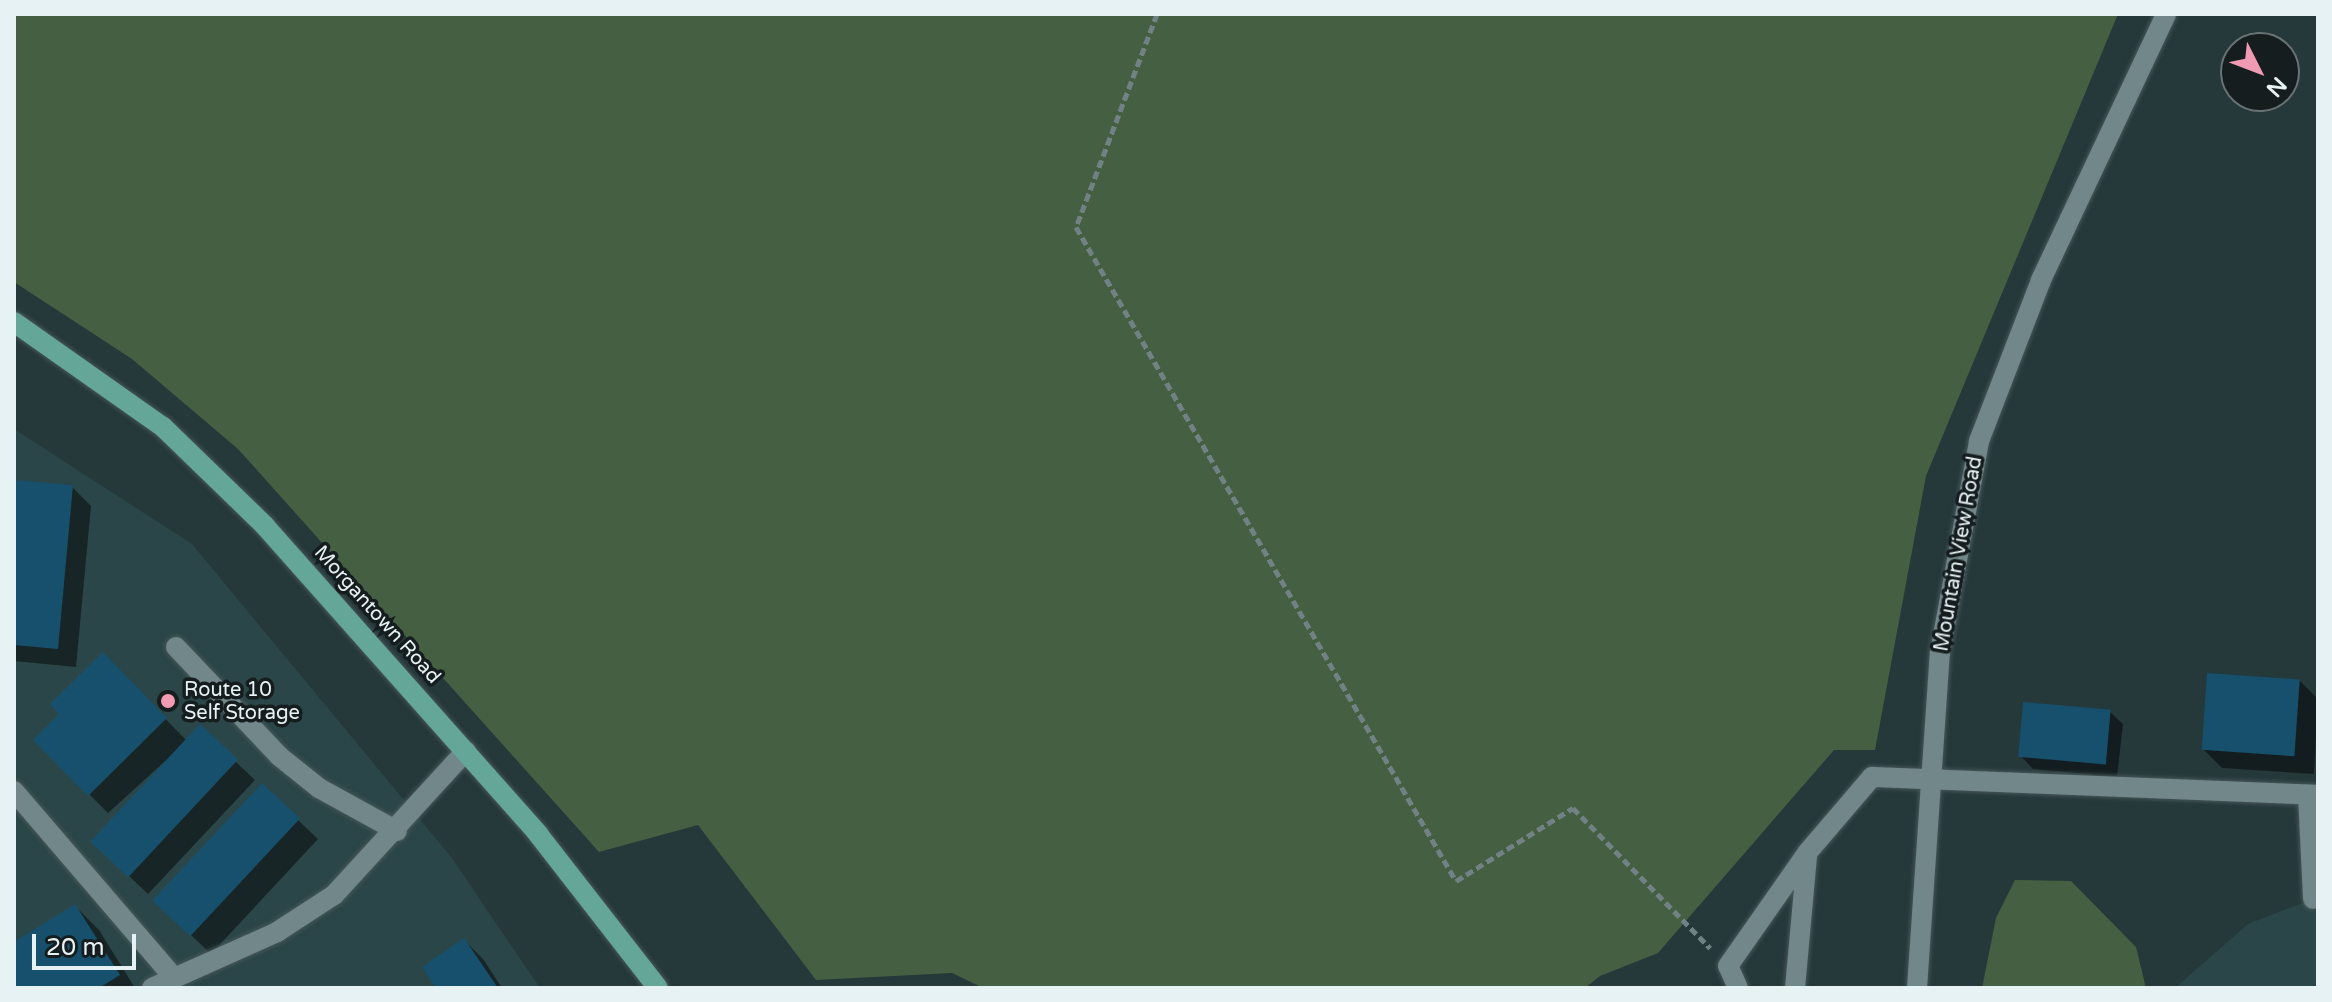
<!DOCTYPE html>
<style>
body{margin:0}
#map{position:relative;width:2332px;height:1002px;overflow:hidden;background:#25383a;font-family:"Varela Round",sans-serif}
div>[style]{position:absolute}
.built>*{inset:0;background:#2b4648}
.green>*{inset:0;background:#455f43}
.shadow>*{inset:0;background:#0007}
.building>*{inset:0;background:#17506d;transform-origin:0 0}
.path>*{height:5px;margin-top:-2.5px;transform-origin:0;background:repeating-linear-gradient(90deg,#728284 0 8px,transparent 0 12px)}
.roads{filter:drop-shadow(0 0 2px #465658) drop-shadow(0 0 2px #465658)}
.minor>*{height:20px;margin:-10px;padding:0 10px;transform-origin:10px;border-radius:10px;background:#728789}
.major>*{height:20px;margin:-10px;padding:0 10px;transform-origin:10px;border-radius:10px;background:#64a697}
.dots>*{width:22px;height:22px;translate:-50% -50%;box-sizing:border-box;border:4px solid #151d1e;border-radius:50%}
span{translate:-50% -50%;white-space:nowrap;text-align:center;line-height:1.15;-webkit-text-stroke:7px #151d1e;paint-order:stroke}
.street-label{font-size:20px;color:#e7f2f4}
.poi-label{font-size:20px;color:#e7f2f4}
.left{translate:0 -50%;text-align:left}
.frame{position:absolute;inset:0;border:16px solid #e7f2f4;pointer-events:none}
.north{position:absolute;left:2220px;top:32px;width:80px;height:80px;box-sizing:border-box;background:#151d1e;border:2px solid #697274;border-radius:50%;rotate:132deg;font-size:22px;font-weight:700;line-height:32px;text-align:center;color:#e7f2f4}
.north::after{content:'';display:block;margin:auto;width:28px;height:36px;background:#f19ab3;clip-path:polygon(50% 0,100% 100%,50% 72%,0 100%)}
.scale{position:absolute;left:32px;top:934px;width:104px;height:36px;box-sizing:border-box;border:4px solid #e7f2f4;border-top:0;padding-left:10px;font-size:24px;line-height:28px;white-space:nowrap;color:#e7f2f4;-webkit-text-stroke:6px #151d1e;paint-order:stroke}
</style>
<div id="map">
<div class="built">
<div style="clip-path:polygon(14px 429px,192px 544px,452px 858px,540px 988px,14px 988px)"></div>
<div style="clip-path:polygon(2318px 897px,2318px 988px,2175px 988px,2248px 924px)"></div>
</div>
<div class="green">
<div style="clip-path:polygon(14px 14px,2118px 14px,1926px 476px,1875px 750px,1834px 750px,1658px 953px,1600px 976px,1585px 988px,983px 988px,952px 973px,816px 980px,698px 825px,599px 852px,238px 449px,132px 359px,14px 282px)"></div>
<div style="clip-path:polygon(2015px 880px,2071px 881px,2136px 947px,2146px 988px,1982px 988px,1996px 918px)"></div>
</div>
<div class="shadow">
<div style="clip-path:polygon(14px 482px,72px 487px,91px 506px,76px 667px,14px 661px)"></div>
<div style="clip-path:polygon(103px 655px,187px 741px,236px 762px,255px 780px,148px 894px,111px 859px,184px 744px,108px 813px,35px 740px,62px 714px)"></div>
<div style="clip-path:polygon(2300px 681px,2318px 699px,2314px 774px,2222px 768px,2203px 749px)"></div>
<div style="clip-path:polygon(2110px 712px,2123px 724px,2117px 777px,2033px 769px,2021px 756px)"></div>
<div style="clip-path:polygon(262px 786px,318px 839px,211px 954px,174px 919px)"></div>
<div style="clip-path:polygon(75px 906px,99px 930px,135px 988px,14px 988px,14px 945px)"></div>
<div style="clip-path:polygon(464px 940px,483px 959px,502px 988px,438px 988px)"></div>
</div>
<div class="building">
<div style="clip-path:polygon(14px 480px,73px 485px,58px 649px,14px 645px)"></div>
<div style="clip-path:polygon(103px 652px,167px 718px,88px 796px,33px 740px,59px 714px,50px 704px)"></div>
<div style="left:2207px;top:673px;width:93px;height:77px;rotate:4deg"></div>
<div style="left:2023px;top:702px;width:88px;height:55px;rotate:5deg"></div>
<div style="left:200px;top:724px;width:52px;height:161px;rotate:43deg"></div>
<div style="left:262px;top:783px;width:52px;height:161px;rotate:43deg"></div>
<div style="clip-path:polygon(75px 904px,120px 975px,99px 988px,14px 988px,14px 942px)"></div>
<div style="clip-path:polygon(464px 938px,498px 988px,436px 988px,422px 967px)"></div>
</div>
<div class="path">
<div style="left:1157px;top:14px;width:228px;rotate:110.8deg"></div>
<div style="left:1076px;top:227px;width:756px;rotate:59.84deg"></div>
<div style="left:1456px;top:881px;width:138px;rotate:-32deg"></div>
<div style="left:1573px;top:808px;width:196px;rotate:45.6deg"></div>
</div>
<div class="roads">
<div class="minor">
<div style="left:176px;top:647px;width:150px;rotate:46.6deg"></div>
<div style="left:279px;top:756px;width:51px;rotate:38.7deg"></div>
<div style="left:319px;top:788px;width:89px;rotate:28.9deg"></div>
<div style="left:14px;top:791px;width:246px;rotate:49.4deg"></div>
<div style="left:2308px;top:795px;width:104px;rotate:87.2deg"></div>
<div style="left:152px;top:988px;width:137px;rotate:-24.1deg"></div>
<div style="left:277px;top:932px;width:68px;rotate:-33deg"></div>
<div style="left:334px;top:895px;width:195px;rotate:-47.5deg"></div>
<div style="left:1738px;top:988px;width:24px;rotate:-114deg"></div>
<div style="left:1728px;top:966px;width:138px;rotate:-55deg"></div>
<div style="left:1807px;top:853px;width:100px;rotate:-49.5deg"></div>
<div style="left:1872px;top:777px;width:446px;rotate:2.3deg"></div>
<div style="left:1795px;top:988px;width:132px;rotate:-84.8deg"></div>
<div style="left:1917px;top:988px;width:337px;rotate:-86.1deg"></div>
<div style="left:1940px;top:652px;width:215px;rotate:-79.5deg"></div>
<div style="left:1979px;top:441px;width:173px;rotate:-68.9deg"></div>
<div style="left:2041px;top:280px;width:294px;rotate:-64.8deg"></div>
</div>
<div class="major">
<div style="left:14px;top:322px;width:182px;rotate:35.2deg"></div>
<div style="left:163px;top:427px;width:142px;rotate:44.1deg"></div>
<div style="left:265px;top:526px;width:412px;rotate:48.4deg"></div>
<div style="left:538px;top:834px;width:195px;rotate:52.1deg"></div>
</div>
</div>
<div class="dots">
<div style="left:168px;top:701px;background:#f19ab3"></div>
</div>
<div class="street-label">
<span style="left:1959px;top:554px;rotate:-80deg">Mountain View Road</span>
<span style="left:377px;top:615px;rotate:48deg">Morgantown Road</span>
</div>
<div class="poi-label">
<span class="left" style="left:184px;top:702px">Route 10<br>Self Storage</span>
</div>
<div class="frame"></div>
<div class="north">N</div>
<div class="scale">20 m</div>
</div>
